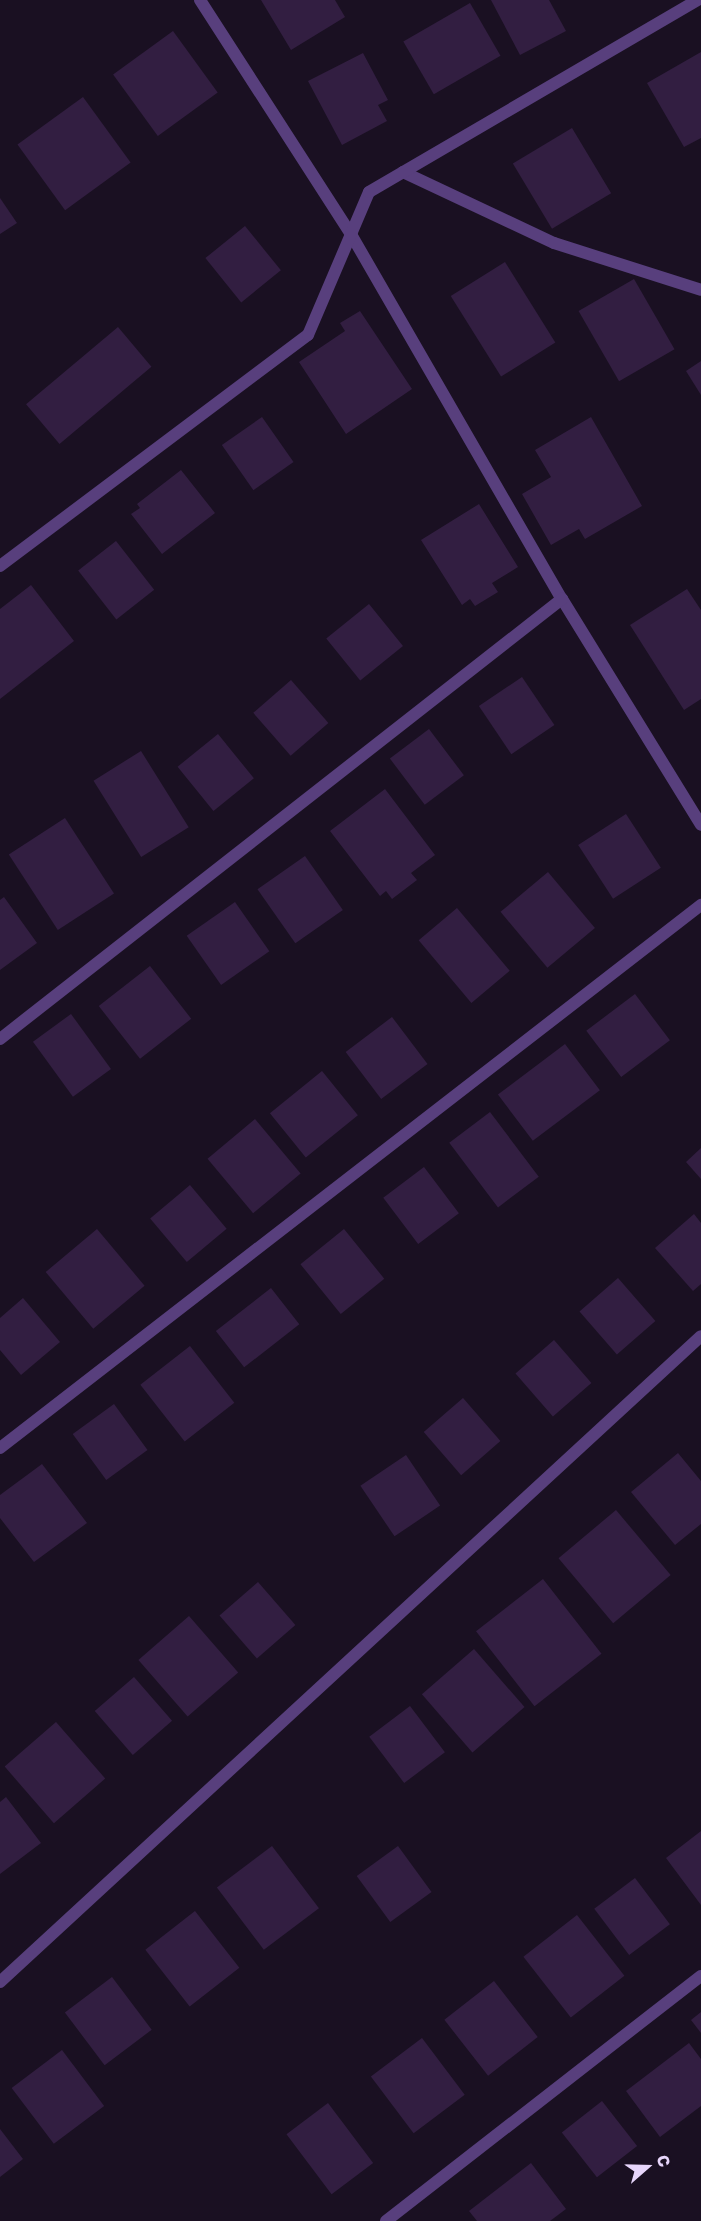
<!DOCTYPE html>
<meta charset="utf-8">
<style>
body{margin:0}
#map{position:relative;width:701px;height:2221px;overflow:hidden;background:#1a1022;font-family:"Golos Text",sans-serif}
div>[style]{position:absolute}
.building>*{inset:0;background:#321e41;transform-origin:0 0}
.minor>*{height:12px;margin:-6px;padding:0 6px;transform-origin:6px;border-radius:6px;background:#583f7d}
span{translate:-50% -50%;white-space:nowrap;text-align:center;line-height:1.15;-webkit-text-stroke:4.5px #1a1022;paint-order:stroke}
.north{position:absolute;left:617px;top:2137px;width:60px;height:60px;-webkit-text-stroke:4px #1a1022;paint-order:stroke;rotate:70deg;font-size:16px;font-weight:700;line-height:24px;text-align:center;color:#e7d5fb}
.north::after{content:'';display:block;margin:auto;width:21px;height:27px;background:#e7d5fb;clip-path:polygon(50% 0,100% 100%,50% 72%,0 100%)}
</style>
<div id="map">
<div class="building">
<div style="clip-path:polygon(261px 0,335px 0,345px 17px,291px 50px)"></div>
<div style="clip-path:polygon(491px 0,549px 0,566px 31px,520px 55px)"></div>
<div style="left:470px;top:3px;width:61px;height:77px;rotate:60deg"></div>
<div style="left:173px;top:31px;width:76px;height:74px;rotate:54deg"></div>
<div style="clip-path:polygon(701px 52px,701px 138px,684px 147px,647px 83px)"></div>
<div style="clip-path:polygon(363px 53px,388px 100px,378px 105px,387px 121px,342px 145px,308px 81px)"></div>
<div style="left:83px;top:97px;width:81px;height:81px;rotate:54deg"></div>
<div style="left:572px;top:128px;width:76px;height:69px;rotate:59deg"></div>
<div style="clip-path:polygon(0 198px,17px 223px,0 234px)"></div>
<div style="left:245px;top:226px;width:57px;height:51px;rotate:51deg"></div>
<div style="left:505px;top:262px;width:95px;height:64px;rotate:58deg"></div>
<div style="left:634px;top:279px;width:81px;height:64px;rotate:60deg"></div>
<div style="clip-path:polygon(360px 311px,412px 389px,346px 434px,299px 362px,345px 331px,340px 323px)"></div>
<div style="left:118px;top:327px;width:52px;height:120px;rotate:50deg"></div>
<div style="clip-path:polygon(701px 361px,701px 395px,686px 371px)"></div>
<div style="left:262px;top:417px;width:55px;height:49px;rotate:55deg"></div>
<div style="clip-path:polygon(591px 417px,642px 506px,585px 539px,579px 529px,551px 545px,522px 494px,551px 477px,535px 450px)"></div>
<div style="clip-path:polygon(181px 470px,215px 513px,162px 554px,131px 514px,140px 508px,137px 504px)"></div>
<div style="clip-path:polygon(479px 504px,518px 567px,492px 583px,498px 592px,475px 606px,470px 599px,462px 605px,421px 540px)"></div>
<div style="left:116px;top:541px;width:62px;height:48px;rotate:52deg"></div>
<div style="clip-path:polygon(31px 585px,74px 641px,0 699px,0 609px)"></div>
<div style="clip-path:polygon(687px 589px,701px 610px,701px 699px,684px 710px,630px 625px)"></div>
<div style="left:369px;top:604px;width:54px;height:55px;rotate:51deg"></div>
<div style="left:522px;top:677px;width:58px;height:52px;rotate:56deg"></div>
<div style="left:291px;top:680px;width:57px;height:50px;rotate:49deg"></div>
<div style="left:429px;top:729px;width:58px;height:49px;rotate:53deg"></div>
<div style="left:218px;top:734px;width:57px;height:52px;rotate:51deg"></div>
<div style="left:141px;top:751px;width:90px;height:56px;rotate:58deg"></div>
<div style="clip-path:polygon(385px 789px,435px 855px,411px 873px,417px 880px,392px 899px,386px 891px,380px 896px,330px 831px)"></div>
<div style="left:626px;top:814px;width:64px;height:57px;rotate:57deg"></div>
<div style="left:65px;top:818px;width:90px;height:67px;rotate:57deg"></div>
<div style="left:305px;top:856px;width:66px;height:58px;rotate:55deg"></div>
<div style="left:548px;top:872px;width:73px;height:62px;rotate:50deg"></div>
<div style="clip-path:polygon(4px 897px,37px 943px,0 970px,0 900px)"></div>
<div style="left:235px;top:902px;width:60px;height:59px;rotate:55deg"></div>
<div style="left:457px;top:908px;width:82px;height:50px;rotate:50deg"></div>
<div style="left:150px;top:966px;width:67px;height:65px;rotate:52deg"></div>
<div style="left:635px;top:994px;width:58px;height:61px;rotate:53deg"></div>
<div style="left:71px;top:1014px;width:68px;height:47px;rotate:54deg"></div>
<div style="left:392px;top:1017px;width:59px;height:58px;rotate:53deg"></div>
<div style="left:565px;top:1044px;width:58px;height:84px;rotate:53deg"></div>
<div style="left:322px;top:1071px;width:57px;height:67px;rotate:51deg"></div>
<div style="left:490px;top:1112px;width:81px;height:51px;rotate:53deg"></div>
<div style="left:255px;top:1119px;width:71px;height:62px;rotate:50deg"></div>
<div style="clip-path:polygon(701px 1148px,701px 1179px,686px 1162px)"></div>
<div style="left:424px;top:1167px;width:58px;height:51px;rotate:53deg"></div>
<div style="left:190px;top:1185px;width:57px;height:52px;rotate:50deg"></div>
<div style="clip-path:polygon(694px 1214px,701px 1223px,701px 1284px,693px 1291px,655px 1248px)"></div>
<div style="left:97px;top:1229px;width:74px;height:67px;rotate:50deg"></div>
<div style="left:344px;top:1229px;width:64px;height:56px;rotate:51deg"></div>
<div style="left:618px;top:1278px;width:57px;height:51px;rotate:49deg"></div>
<div style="left:271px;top:1288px;width:46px;height:70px;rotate:52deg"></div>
<div style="clip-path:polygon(23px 1298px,60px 1342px,21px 1375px,0 1350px,0 1318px)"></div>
<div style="left:554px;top:1340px;width:57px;height:51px;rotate:49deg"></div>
<div style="left:190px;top:1346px;width:72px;height:63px;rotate:52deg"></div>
<div style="left:463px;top:1398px;width:57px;height:52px;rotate:49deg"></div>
<div style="left:114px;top:1404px;width:57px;height:51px;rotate:54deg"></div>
<div style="clip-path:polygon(678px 1453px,701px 1481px,701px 1524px,675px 1545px,631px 1492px)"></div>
<div style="left:406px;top:1455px;width:61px;height:55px;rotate:56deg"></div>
<div style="clip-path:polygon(42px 1464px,87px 1523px,34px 1562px,0 1518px,0 1495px)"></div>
<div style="left:616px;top:1510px;width:85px;height:75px;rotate:50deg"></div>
<div style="left:543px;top:1579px;width:95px;height:85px;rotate:52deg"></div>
<div style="left:258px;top:1582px;width:57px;height:51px;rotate:49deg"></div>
<div style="left:189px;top:1616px;width:75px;height:67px;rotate:49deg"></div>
<div style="left:474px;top:1649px;width:77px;height:69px;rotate:49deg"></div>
<div style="left:134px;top:1677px;width:58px;height:52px;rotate:49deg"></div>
<div style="left:410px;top:1706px;width:58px;height:51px;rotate:53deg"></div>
<div style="left:56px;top:1722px;width:75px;height:68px;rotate:49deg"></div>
<div style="clip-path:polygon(6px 1797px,41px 1843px,0 1874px,0 1802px)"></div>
<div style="clip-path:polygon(701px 1831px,701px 1905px,666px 1858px)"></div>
<div style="left:272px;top:1846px;width:78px;height:69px;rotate:53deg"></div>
<div style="left:398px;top:1846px;width:57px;height:51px;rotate:54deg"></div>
<div style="left:635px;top:1878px;width:58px;height:51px;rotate:53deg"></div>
<div style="left:195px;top:1911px;width:72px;height:63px;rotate:52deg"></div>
<div style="left:577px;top:1915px;width:77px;height:68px;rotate:52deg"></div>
<div style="left:112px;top:1977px;width:66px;height:59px;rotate:53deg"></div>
<div style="left:494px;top:1981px;width:71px;height:63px;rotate:52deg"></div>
<div style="clip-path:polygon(701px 2012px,701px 2033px,691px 2020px)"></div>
<div style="left:422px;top:2038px;width:71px;height:64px;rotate:53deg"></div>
<div style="clip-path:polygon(689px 2043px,701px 2059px,701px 2106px,660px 2137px,626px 2091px)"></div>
<div style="left:62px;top:2050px;width:70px;height:63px;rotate:53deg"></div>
<div style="left:602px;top:2101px;width:57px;height:51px;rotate:52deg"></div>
<div style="left:328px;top:2103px;width:75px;height:52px;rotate:53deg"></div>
<div style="clip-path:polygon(0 2129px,23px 2159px,0 2177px)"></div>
<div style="clip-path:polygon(531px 2163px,566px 2209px,550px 2221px,477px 2221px,469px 2211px)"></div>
</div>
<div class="minor">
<div style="left:200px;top:0;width:281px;rotate:57.2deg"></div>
<div style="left:352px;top:236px;width:419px;rotate:60deg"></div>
<div style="left:562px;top:599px;width:265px;rotate:58.4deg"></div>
<div style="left:403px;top:172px;width:167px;rotate:25.2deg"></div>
<div style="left:554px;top:243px;width:154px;rotate:17.7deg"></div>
<div style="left:0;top:566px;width:385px;rotate:-36.9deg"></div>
<div style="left:308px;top:335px;width:155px;rotate:-66.9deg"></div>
<div style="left:369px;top:192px;width:381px;rotate:-30.3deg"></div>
<div style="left:0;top:1039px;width:714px;rotate:-38.06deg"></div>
<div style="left:0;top:1448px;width:887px;rotate:-37.76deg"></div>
<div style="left:0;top:1982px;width:953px;rotate:-42.66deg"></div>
<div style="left:386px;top:2221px;width:399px;rotate:-37.9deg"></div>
</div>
<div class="north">С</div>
</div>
